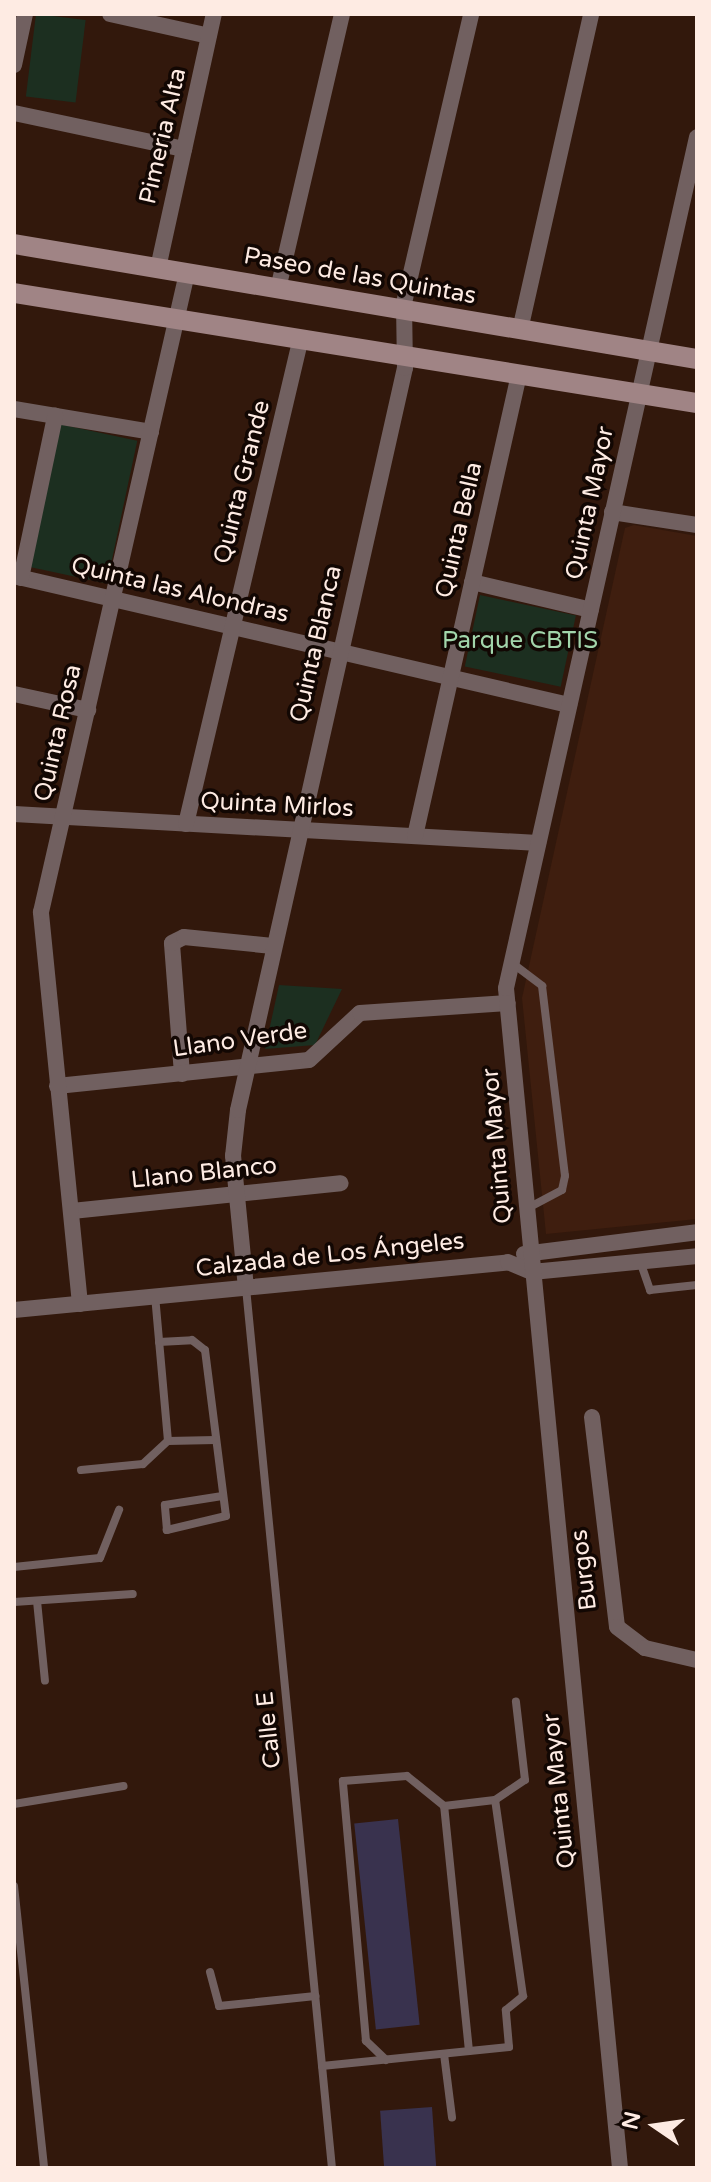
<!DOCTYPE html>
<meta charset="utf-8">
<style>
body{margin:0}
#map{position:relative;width:711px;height:2182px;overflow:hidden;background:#32180c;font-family:"Varela Round",sans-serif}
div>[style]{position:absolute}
.built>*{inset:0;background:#3f1e0f}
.green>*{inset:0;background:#1c2f20;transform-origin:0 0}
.building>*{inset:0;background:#39324e;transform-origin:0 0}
.service>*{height:8px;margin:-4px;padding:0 4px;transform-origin:4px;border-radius:4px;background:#716060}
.minor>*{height:16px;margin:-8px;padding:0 8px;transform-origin:8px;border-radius:8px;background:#716060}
.secondary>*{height:20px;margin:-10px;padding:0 10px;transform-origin:10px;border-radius:10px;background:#a08485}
span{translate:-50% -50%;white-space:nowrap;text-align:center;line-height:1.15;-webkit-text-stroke:7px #120703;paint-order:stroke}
.street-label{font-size:24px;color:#feebe3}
.park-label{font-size:24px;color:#a2d5ab}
.frame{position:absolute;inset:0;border:16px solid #feebe3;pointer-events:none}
.north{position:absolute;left:615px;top:2086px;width:80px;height:80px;-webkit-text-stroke:6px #120703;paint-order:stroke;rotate:283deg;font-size:22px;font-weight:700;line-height:32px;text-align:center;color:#feebe3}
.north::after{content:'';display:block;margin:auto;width:28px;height:36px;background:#feebe3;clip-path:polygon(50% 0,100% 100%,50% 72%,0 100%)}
</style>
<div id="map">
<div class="built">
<div style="clip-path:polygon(634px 525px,697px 536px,697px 1219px,546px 1234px,522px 998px,625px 528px)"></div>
</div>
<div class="green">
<div style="left:36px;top:14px;width:50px;height:83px;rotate:7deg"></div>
<div style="left:59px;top:424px;width:80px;height:146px;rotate:12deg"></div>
<div style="left:480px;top:595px;width:98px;height:73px;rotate:12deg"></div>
<div style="clip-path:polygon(279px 985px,342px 989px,315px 1045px,265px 1049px)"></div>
</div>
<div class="building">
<div style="left:398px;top:1819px;width:207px;height:44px;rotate:84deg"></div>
<div style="left:432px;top:2107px;width:61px;height:52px;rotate:86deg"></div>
</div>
<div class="service">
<div style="left:512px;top:963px;width:38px;rotate:37deg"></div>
<div style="left:542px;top:986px;width:191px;rotate:83.1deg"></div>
<div style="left:565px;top:1176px;width:14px;rotate:102deg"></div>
<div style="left:562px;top:1190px;width:38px;rotate:152deg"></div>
<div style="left:640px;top:1261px;width:31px;rotate:71deg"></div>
<div style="left:650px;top:1290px;width:47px;rotate:-6.1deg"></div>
<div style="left:246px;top:1288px;width:884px;rotate:84.42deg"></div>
<div style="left:159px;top:1342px;width:33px;rotate:-3deg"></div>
<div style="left:192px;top:1340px;width:16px;rotate:38deg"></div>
<div style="left:205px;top:1350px;width:167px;rotate:82.8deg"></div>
<div style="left:226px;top:1516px;width:61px;rotate:166.7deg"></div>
<div style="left:167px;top:1530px;width:25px;rotate:-95deg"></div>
<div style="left:165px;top:1505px;width:58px;rotate:-9deg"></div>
<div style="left:168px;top:1441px;width:47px;rotate:-1.2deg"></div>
<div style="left:81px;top:1470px;width:62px;rotate:-5.5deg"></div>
<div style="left:143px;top:1464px;width:34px;rotate:-43deg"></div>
<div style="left:168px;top:1441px;width:146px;rotate:-95.1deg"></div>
<div style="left:14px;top:1567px;width:86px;rotate:-6deg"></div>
<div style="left:100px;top:1558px;width:52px;rotate:-68.4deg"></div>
<div style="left:37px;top:1601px;width:80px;rotate:84.3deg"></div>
<div style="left:14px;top:1602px;width:119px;rotate:-3.8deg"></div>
<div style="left:14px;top:1804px;width:111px;rotate:-9.3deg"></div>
<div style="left:14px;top:1886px;width:284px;rotate:83.9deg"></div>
<div style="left:210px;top:1972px;width:35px;rotate:75deg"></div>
<div style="left:219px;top:2006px;width:97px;rotate:-5.9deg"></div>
<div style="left:469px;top:2051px;width:246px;rotate:-95.8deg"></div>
<div style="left:444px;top:1806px;width:51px;rotate:-6.7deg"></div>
<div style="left:495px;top:1800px;width:36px;rotate:-34deg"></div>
<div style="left:525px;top:1780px;width:79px;rotate:-96.6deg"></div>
<div style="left:444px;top:2054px;width:64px;rotate:82.8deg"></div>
<div style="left:386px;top:2060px;width:28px;rotate:-136deg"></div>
<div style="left:366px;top:2041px;width:261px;rotate:-95.1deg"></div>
<div style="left:343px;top:1781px;width:64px;rotate:-4.5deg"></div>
<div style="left:407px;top:1776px;width:48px;rotate:39deg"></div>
<div style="left:322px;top:2066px;width:188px;rotate:-5.8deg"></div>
<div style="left:509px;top:2047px;width:37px;rotate:-95deg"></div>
<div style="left:506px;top:2010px;width:22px;rotate:-39deg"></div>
<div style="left:523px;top:1996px;width:198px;rotate:-98.1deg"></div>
</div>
<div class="minor">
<div style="left:110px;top:14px;width:101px;rotate:12.5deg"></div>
<div style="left:14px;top:65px;width:52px;rotate:-77.8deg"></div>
<div style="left:14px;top:113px;width:174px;rotate:12deg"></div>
<div style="left:158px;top:268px;width:260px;rotate:-77.6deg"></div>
<div style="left:278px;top:289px;width:282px;rotate:-76.9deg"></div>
<div style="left:520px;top:330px;width:324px;rotate:-77.3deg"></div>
<div style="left:14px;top:409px;width:139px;rotate:9.5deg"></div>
<div style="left:612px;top:512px;width:86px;rotate:8.7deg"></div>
<div style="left:14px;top:576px;width:570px;rotate:13.09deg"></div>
<div style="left:21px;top:578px;width:166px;rotate:-78.1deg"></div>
<div style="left:472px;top:582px;width:122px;rotate:13.2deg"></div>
<div style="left:14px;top:694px;width:76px;rotate:12.2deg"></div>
<div style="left:14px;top:814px;width:525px;rotate:3.17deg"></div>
<div style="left:186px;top:824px;width:498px;rotate:-76.7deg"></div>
<div style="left:415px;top:836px;width:474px;rotate:-77.3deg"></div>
<div style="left:182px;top:1074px;width:131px;rotate:-94.4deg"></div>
<div style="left:172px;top:943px;width:13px;rotate:-27deg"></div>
<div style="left:184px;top:937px;width:89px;rotate:5.8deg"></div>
<div style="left:57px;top:1086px;width:253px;rotate:-5.9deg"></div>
<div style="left:309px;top:1060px;width:69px;rotate:-42.7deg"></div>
<div style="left:360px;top:1013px;width:148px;rotate:-3.9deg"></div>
<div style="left:72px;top:1211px;width:270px;rotate:-5.9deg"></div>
<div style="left:524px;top:1254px;width:174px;rotate:-7.2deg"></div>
<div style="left:246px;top:1288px;width:133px;rotate:-95.6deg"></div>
<div style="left:233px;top:1156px;width:46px;rotate:-83.8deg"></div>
<div style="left:238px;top:1110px;width:761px;rotate:-77.32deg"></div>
<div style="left:405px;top:368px;width:65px;rotate:-90.9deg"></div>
<div style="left:404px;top:303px;width:297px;rotate:-76.9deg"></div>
<div style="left:80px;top:1304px;width:394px;rotate:-95.7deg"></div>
<div style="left:41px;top:912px;width:655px;rotate:-77.13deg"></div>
<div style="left:14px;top:1310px;width:496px;rotate:-5.5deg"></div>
<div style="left:508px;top:1262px;width:26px;rotate:23deg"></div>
<div style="left:532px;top:1272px;width:166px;rotate:-5.5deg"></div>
<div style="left:592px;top:1417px;width:211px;rotate:83.2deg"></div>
<div style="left:617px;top:1627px;width:35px;rotate:37deg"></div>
<div style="left:645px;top:1648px;width:53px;rotate:13deg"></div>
<div style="left:620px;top:2168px;width:1185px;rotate:-95.52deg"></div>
<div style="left:506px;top:988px;width:872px;rotate:-77.35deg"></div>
</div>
<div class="secondary">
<div style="left:14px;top:244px;width:693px;rotate:9.56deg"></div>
<div style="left:14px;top:293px;width:692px;rotate:9.15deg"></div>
</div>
<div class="street-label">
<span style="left:163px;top:136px;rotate:-77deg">Pimeria Alta</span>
<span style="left:360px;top:276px;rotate:10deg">Paseo de las Quintas</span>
<span style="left:242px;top:482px;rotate:-76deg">Quinta Grande</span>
<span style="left:590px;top:503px;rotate:-78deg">Quinta Mayor</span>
<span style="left:459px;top:530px;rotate:-77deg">Quinta Bella</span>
<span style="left:180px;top:590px;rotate:13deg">Quinta las Alondras</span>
<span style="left:316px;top:644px;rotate:-77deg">Quinta Blanca</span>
<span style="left:58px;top:733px;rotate:-77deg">Quinta Rosa</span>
<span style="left:277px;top:805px;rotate:3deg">Quinta Mirlos</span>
<span style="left:240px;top:1040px;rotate:-8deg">Llano Verde</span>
<span style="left:497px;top:1146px;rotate:-95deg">Quinta Mayor</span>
<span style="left:204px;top:1173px;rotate:-6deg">Llano Blanco</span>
<span style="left:330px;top:1255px;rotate:-6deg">Calzada de Los Ángeles</span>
<span style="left:584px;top:1570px;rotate:-97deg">Burgos</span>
<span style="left:269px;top:1730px;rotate:-96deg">Calle E</span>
<span style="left:559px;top:1791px;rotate:-96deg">Quinta Mayor</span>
</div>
<div class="park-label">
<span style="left:520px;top:641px">Parque CBTIS</span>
</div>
<div class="frame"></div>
<div class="north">N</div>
</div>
